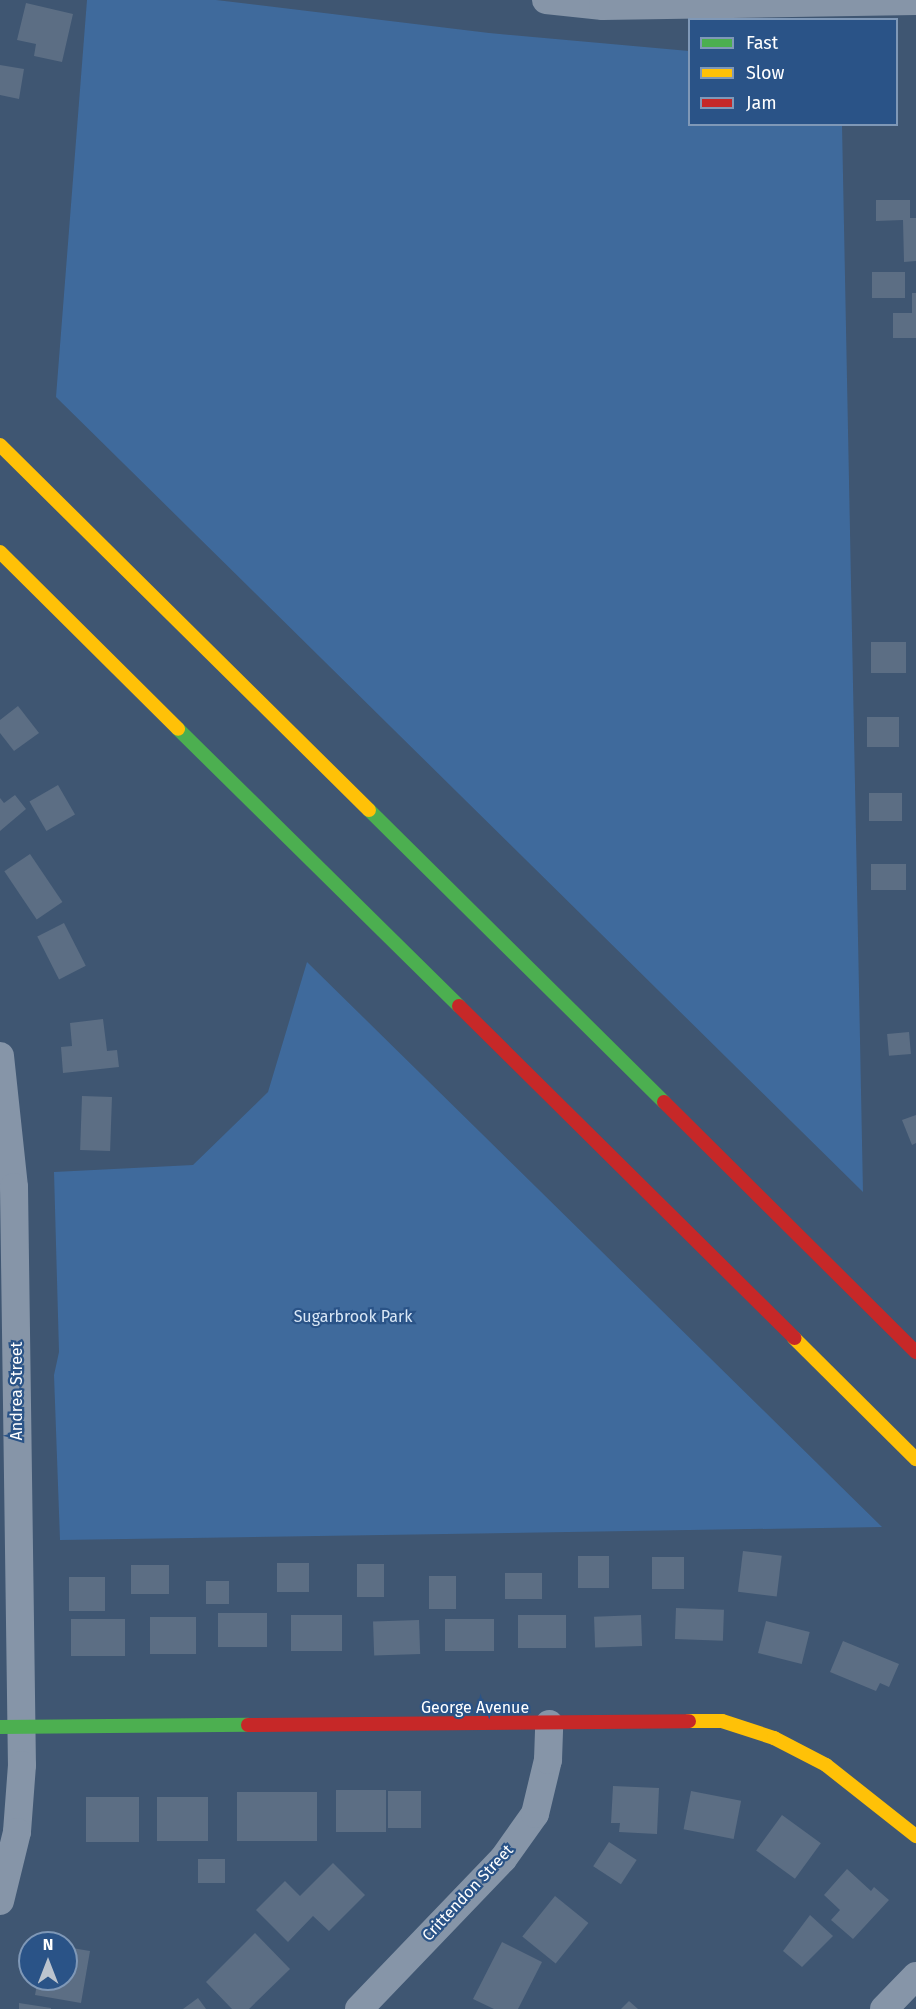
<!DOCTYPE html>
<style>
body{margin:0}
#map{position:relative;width:916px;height:2009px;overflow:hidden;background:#3f5672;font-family:"Fira Sans",sans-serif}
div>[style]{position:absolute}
.green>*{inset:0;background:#3f6a9c}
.building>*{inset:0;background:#5c6e84;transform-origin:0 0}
.street>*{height:28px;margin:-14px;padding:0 14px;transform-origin:14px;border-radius:14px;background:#8695a8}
.fast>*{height:14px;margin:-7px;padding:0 7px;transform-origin:7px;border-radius:7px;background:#4caf50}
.slow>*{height:14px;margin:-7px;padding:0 7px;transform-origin:7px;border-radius:7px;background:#ffc107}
.jam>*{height:14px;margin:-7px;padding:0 7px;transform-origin:7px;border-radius:7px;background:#c62828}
span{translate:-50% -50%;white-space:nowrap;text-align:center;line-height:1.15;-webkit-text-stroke:4.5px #2a5387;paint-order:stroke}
.park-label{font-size:16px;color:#d9e7f6}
.street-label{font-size:16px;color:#fff}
.legend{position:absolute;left:688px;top:18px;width:210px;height:108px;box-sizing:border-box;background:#2a5387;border:2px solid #7f98b7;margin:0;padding:8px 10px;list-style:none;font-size:18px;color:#fff}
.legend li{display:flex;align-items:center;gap:12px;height:30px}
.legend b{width:30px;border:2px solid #7f98b7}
.north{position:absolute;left:18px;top:1931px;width:60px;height:60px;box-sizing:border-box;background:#2a5387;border:2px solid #7f98b7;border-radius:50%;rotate:0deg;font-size:16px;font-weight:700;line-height:24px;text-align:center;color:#fff}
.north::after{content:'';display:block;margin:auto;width:21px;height:27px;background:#bcc4ce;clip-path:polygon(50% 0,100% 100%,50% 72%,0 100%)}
</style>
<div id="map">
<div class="green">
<div style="clip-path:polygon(87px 0,216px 0,489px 33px,689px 51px,690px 124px,842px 125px,863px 1192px,56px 397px)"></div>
<div style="clip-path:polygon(307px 962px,882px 1527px,60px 1540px,54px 1375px,59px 1352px,54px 1172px,193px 1165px,268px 1092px)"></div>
</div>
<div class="building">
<div style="clip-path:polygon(26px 3px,73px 14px,62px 62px,34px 56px,36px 44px,17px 40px)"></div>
<div style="clip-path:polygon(0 65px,24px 69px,19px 99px,0 95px)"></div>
<div style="clip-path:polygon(876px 200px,910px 200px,910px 218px,916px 218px,916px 261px,904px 262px,903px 220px,876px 221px)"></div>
<div style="left:872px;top:272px;width:33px;height:26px"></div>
<div style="clip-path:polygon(912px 293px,916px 293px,916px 338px,893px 338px,893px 313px,912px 313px)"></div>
<div style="left:871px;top:642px;width:35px;height:31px"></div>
<div style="clip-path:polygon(18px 706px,39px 733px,14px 751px,0 733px,0 720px)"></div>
<div style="left:867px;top:717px;width:32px;height:30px"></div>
<div style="left:58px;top:785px;width:34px;height:33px;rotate:60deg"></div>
<div style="left:869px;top:793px;width:33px;height:28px"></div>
<div style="clip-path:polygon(15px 795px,26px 809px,0 831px,0 798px,4px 803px)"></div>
<div style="left:30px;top:854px;width:58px;height:31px;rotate:56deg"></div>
<div style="left:871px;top:864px;width:35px;height:26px"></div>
<div style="left:64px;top:923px;width:48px;height:30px;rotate:63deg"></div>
<div style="clip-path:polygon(103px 1019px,107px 1051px,117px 1050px,119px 1067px,63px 1073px,61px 1047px,72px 1046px,70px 1023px)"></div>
<div style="left:909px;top:1032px;width:22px;height:22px;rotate:85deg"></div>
<div style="left:82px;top:1096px;width:30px;height:54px;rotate:2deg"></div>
<div style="clip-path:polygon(916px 1115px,916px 1143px,912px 1145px,902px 1120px)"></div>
<div style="left:743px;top:1551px;width:39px;height:41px;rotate:7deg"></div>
<div style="left:578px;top:1556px;width:31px;height:32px"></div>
<div style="left:684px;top:1557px;width:32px;height:32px;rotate:90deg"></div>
<div style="left:277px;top:1563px;width:32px;height:29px"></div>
<div style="left:357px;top:1564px;width:27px;height:33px"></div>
<div style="left:169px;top:1565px;width:29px;height:38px;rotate:90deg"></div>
<div style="left:542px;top:1573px;width:26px;height:37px;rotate:90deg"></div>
<div style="left:456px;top:1576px;width:33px;height:27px;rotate:90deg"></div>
<div style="left:69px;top:1577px;width:36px;height:34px"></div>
<div style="left:206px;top:1581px;width:23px;height:23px"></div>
<div style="left:676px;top:1608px;width:48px;height:31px;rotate:2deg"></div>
<div style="left:267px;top:1613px;width:34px;height:49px;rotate:90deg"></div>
<div style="left:291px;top:1615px;width:51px;height:36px"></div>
<div style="left:518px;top:1615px;width:48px;height:33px"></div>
<div style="left:641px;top:1615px;width:31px;height:47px;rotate:88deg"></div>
<div style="left:150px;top:1617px;width:46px;height:37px"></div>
<div style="left:71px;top:1619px;width:54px;height:37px"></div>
<div style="left:445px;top:1619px;width:49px;height:32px"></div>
<div style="left:419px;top:1620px;width:34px;height:46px;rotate:88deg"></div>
<div style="left:766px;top:1621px;width:45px;height:33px;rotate:14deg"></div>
<div style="clip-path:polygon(843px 1641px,899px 1664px,889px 1687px,880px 1683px,876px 1691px,830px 1672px)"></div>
<div style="clip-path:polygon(613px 1786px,659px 1788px,657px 1834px,619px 1832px,620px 1823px,611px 1823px)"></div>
<div style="left:336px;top:1790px;width:50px;height:42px"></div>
<div style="left:388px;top:1791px;width:33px;height:37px"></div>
<div style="left:691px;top:1791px;width:51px;height:39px;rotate:11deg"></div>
<div style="left:237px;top:1792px;width:80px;height:49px"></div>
<div style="left:86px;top:1797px;width:53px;height:45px"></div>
<div style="left:157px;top:1797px;width:51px;height:44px"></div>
<div style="left:782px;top:1815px;width:48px;height:44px;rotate:36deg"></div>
<div style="left:609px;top:1842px;width:33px;height:29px;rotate:33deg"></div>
<div style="left:198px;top:1859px;width:27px;height:24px"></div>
<div style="clip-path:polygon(333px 1863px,365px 1895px,329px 1931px,313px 1916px,288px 1942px,256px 1910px,285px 1881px,300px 1896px)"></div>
<div style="clip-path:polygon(847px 1869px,871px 1891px,874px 1887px,889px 1900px,853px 1939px,831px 1920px,840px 1910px,824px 1895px)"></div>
<div style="left:555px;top:1896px;width:43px;height:52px;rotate:39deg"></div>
<div style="clip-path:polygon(810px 1915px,833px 1936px,802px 1967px,783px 1951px)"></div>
<div style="clip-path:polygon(255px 1933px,290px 1969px,249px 2009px,232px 2009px,206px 1982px)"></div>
<div style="clip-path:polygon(502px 1942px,542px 1962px,518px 2009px,494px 2009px,473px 1999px)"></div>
<div style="clip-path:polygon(66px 1947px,90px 1951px,81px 2003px,35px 1995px,38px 1979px,66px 1979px)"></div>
<div style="clip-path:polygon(198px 1998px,206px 2009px,183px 2009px)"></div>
<div style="clip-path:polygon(629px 2001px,638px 2009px,621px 2009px)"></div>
<div style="clip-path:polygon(19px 2003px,51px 2008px,51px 2009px,19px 2009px)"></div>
</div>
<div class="street">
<div style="left:546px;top:0;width:57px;rotate:6deg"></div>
<div style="left:603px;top:6px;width:313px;rotate:-0.9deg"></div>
<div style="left:0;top:1056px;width:132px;rotate:83.9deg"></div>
<div style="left:14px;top:1187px;width:578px;rotate:89.21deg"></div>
<div style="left:22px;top:1765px;width:67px;rotate:94.3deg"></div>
<div style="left:17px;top:1832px;width:71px;rotate:103.8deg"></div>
<div style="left:359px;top:2009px;width:208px;rotate:-46.2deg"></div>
<div style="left:503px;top:1859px;width:55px;rotate:-54.6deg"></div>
<div style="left:535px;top:1814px;width:56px;rotate:-76.5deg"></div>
<div style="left:548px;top:1760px;width:36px;rotate:-88deg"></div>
<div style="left:884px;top:2009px;width:46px;rotate:-45.9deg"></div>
</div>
<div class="fast">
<div style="left:178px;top:729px;width:395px;rotate:44.6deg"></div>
<div style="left:369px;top:810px;width:415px;rotate:44.7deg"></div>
<div style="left:0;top:1727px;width:248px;rotate:-0.5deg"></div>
</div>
<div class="slow">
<div style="left:0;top:445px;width:519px;rotate:44.69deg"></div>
<div style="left:0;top:552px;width:251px;rotate:44.8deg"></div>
<div style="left:794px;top:1338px;width:172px;rotate:44.8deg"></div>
<div style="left:689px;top:1721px;width:33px"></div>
<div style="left:722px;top:1721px;width:55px;rotate:18.1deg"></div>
<div style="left:774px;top:1738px;width:59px;rotate:27.4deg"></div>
<div style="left:826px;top:1765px;width:115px;rotate:38.3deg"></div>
</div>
<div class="jam">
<div style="left:459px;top:1006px;width:472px;rotate:44.7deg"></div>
<div style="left:664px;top:1102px;width:355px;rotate:44.8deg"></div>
<div style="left:248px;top:1725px;width:441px;rotate:-0.5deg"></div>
</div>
<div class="park-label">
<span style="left:353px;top:1317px">Sugarbrook Park</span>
</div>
<div class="street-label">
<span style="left:17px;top:1391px;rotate:-90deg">Andrea Street</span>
<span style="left:475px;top:1708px">George Avenue</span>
<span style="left:468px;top:1893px;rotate:-47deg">Crittendon Street</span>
</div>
<ul class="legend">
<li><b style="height:8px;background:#4caf50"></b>Fast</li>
<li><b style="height:8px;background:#ffc107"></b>Slow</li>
<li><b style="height:8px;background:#c62828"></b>Jam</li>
</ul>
<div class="north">N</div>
</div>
